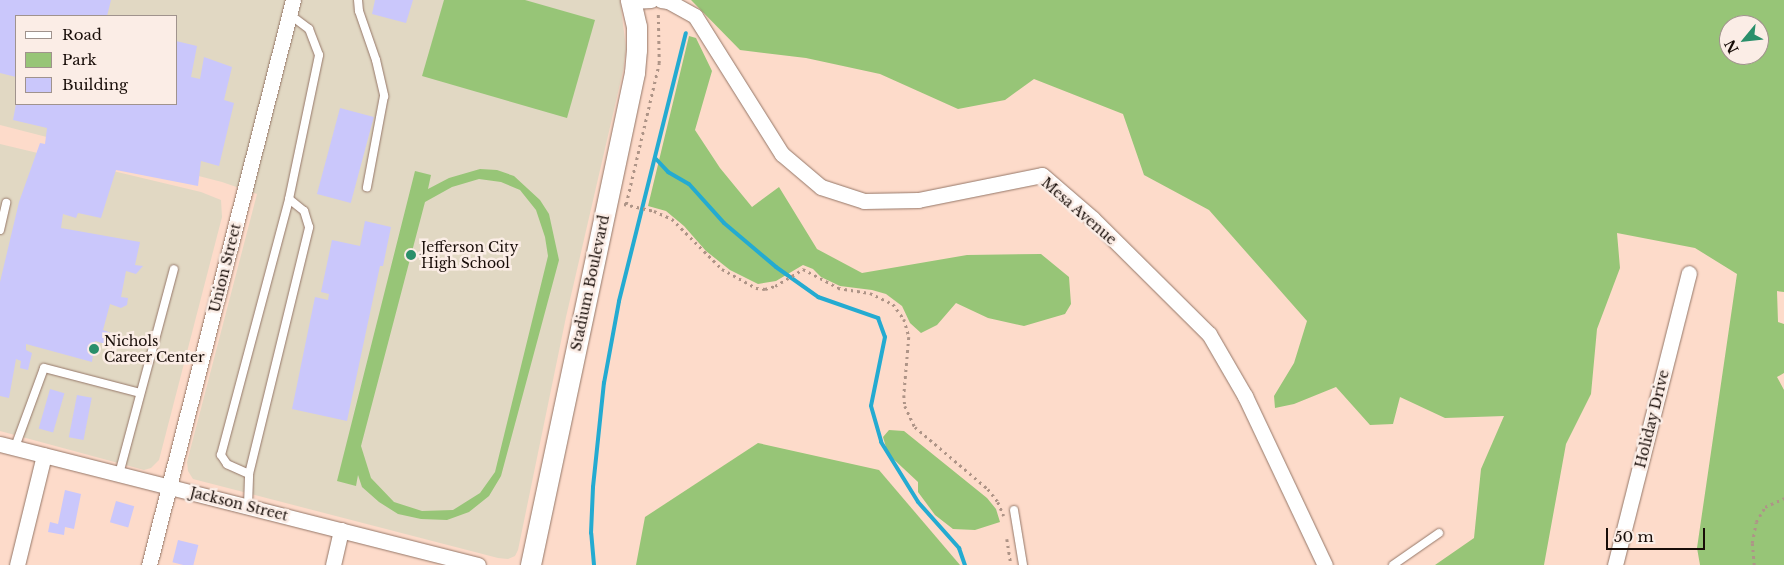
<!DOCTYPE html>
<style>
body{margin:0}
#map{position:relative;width:1784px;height:565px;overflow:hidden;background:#fddbca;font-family:"Libre Baskerville",serif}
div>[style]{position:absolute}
.education>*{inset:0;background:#e1d8c3}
.green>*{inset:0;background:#97c577}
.stream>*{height:4px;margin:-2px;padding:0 2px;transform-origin:2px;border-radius:2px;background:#24abd1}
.building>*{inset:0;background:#cac7fb;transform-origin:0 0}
.path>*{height:2.5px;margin-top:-1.25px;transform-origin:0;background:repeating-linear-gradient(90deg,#ae9487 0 2.5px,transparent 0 6.5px)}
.roads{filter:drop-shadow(0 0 1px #957768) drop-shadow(0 0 1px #957768)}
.lane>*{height:8px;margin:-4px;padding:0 4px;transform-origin:4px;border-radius:4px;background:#fff}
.street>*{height:15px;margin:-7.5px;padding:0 7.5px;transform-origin:7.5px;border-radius:7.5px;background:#fff}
.secondary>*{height:20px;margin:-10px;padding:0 10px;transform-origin:10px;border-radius:10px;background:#fff}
.dots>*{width:14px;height:14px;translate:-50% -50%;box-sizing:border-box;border:2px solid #fbede6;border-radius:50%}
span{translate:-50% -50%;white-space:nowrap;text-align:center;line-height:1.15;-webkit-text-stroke:5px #fbede6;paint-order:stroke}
.street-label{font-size:14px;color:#180d08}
.poi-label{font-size:14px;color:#180d08}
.left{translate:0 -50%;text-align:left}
.legend{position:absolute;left:15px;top:15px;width:162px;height:90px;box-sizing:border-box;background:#fbede6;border:1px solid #a0938d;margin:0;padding:6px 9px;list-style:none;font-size:15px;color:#180d08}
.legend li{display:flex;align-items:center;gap:10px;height:25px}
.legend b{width:25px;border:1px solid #a0938d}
.north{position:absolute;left:1719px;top:15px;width:50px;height:50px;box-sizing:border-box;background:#fbede6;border:1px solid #a0938d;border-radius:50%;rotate:242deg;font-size:14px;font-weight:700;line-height:20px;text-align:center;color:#180d08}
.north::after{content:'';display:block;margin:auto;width:18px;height:22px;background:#2a8f6a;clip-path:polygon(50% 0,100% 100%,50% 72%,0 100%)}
.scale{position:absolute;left:1606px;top:528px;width:99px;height:22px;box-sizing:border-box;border:2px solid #180d08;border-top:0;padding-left:6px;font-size:15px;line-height:18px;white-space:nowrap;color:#180d08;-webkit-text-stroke:4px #fbede6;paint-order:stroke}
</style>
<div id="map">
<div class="education">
<div style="clip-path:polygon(evenodd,0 0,620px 0,626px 48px,623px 71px,566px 317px,518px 550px,515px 556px,508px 559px,498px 558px,193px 479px,188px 471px,187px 462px,257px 194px,222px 182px,0 125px,0 0,16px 16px,176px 16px,176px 104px,16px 104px,16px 16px)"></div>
<div style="clip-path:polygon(0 144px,201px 192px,221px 200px,222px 217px,159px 460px,151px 468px,144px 470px,0 431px)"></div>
</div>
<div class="green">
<div style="clip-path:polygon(444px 0,525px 0,595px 20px,567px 118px,422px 76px)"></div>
<div style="clip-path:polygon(evenodd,691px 0,1784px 0,1784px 292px,1777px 291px,1778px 322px,1784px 324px,1784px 373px,1777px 377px,1784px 390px,1784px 565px,1700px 565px,1697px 548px,1737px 274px,1695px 248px,1617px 233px,1620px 268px,1597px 329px,1591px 394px,1566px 444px,1544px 565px,1435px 565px,1474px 538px,1481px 469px,1504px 416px,1445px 418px,1400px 397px,1393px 424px,1370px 425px,1336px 387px,1294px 404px,1275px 408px,1274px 396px,1294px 363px,1307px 321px,1209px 210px,1144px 175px,1123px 114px,1034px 79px,1005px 100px,958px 109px,880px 74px,806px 58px,740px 50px,691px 0,1729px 25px,1759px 25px,1759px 55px,1729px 55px,1729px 25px)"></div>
<div style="clip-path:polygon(689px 36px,696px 38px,712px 71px,695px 130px,720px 168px,752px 207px,779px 187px,817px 249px,862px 273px,967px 255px,1041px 254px,1069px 277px,1071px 304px,1065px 314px,1024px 326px,988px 318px,956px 303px,937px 325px,921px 333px,910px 323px,902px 306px,886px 294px,872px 290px,840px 286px,821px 277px,813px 269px,803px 265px,776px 281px,758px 284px,730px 270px,706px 251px,684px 226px,666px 211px,648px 206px)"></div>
<div style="clip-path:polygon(evenodd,480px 169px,497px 170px,514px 176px,540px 200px,549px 214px,559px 260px,501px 476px,489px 496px,469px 512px,447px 520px,421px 519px,398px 514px,379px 502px,362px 487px,358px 475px,356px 486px,337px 481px,415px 171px,431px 175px,428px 189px,449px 178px,480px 169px,479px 179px,501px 182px,520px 190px,536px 210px,545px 237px,548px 256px,495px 472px,480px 493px,453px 510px,422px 511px,394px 502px,371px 478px,361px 446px,425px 202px,452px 187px,479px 179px)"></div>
<div style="clip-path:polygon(889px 430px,904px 431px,987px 498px,996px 509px,1000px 522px,975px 530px,953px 529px,935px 515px,918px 492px,918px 482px,888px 454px,883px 437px)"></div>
<div style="clip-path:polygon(758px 443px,879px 470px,960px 565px,636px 565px,645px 517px)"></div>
</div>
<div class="stream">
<div style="left:656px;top:159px;width:18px;rotate:47deg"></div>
<div style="left:668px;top:172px;width:24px;rotate:30deg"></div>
<div style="left:689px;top:184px;width:52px;rotate:48.1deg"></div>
<div style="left:724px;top:223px;width:68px;rotate:40.2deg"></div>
<div style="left:776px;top:267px;width:52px;rotate:35.5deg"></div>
<div style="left:818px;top:297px;width:64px;rotate:19.3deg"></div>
<div style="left:878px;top:318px;width:20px;rotate:70deg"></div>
<div style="left:885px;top:337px;width:70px;rotate:101.5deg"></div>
<div style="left:871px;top:406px;width:37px;rotate:74deg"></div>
<div style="left:881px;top:442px;width:70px;rotate:58.3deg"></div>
<div style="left:918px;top:502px;width:62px;rotate:48.3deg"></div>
<div style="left:959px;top:548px;width:18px;rotate:71deg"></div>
<div style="left:594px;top:565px;width:32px;rotate:-95deg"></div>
<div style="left:591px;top:533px;width:46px;rotate:-87.5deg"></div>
<div style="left:593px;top:487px;width:105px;rotate:-84deg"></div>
<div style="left:604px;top:383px;width:83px;rotate:-79.6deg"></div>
<div style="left:619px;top:301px;width:276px;rotate:-76deg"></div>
</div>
<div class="building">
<div style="clip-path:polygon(0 0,111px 0,107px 16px,16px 16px,16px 77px,0 73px)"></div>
<div style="clip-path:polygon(375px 0,413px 0,406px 23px,372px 14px)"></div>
<div style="clip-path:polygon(176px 41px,197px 46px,191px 77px,200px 79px,204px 57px,232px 67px,224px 100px,234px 103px,219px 166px,201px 161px,198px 186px,116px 170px,101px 218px,78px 213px,76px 218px,63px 214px,61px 228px,140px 242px,135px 265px,143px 266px,136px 274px,126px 271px,121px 297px,128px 298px,127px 305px,121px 308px,110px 304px,103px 330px,114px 334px,112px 340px,105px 344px,95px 341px,92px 362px,26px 344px,26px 350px,32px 353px,28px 370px,20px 368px,21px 361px,16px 359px,9px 398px,0 396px,0 282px,19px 202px,40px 143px,45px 144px,47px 128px,13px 120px,16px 104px,176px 104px)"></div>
<div style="left:340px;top:108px;width:35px;height:89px;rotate:15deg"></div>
<div style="clip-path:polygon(365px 221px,391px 227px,383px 266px,380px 266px,347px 421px,292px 409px,315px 297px,328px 300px,329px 294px,321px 292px,332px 240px,360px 246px)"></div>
<div style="left:50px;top:389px;width:15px;height:41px;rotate:16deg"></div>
<div style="left:77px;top:395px;width:15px;height:43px;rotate:11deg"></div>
<div style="clip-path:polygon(65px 490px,81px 494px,74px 529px,65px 527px,64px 535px,48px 532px,50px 522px,58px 524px)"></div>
<div style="left:116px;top:501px;width:19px;height:22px;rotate:16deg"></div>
<div style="left:178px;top:540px;width:21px;height:23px;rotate:14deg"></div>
</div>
<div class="path">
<div style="left:624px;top:204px;width:31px;rotate:13deg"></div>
<div style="left:654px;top:211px;width:20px;rotate:24deg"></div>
<div style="left:672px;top:219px;width:71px;rotate:45deg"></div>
<div style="left:722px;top:269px;width:39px;rotate:29deg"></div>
<div style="left:756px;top:288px;width:9px;rotate:6deg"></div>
<div style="left:765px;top:289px;width:10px;rotate:-17deg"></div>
<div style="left:775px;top:286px;width:33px;rotate:-31deg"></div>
<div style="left:803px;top:269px;width:40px;rotate:28deg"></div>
<div style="left:838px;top:288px;width:32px;rotate:9deg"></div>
<div style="left:870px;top:293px;width:25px;rotate:26deg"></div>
<div style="left:893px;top:304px;width:19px;rotate:54deg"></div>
<div style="left:904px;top:319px;width:19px;rotate:74deg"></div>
<div style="left:909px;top:337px;width:58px;rotate:94.9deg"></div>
<div style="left:904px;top:395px;width:11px;rotate:85deg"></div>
<div style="left:905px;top:406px;width:23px;rotate:65deg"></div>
<div style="left:915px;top:427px;width:96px;rotate:40.3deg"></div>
<div style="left:988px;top:489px;width:16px;rotate:52deg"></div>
<div style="left:998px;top:502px;width:15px;rotate:67deg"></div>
<div style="left:626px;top:204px;width:145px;rotate:-76.8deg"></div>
<div style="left:659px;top:63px;width:51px;rotate:-91.1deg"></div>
<div style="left:1007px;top:539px;width:26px;rotate:81deg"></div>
<div style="left:1754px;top:565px;width:22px;rotate:-95deg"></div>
<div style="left:1752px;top:543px;width:21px;rotate:-79deg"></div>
<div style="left:1756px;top:522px;width:17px;rotate:-59deg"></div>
<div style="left:1765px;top:507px;width:21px;rotate:-25deg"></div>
</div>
<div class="roads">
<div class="lane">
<div style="left:358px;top:0;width:11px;rotate:85deg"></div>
<div style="left:359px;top:11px;width:52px;rotate:70.9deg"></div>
<div style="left:376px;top:60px;width:37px;rotate:77deg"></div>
<div style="left:384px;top:96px;width:93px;rotate:100.6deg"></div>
<div style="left:0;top:230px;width:28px;rotate:-77deg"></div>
<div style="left:15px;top:447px;width:84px;rotate:-69.8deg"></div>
<div style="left:44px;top:368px;width:99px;rotate:14.6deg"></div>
<div style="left:119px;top:474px;width:212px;rotate:-75deg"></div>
<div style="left:249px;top:474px;width:254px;rotate:-76.3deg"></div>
<div style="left:309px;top:227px;width:17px;rotate:-107deg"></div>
<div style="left:304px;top:211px;width:19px;rotate:-141deg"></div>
<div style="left:248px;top:506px;width:32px;rotate:-88deg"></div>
<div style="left:249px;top:474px;width:24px;rotate:-156deg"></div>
<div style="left:227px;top:464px;width:11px;rotate:-124deg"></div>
<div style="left:221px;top:455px;width:265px;rotate:-75.1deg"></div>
<div style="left:289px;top:199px;width:147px;rotate:-78.2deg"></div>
<div style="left:319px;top:55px;width:28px;rotate:-111deg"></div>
<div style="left:309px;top:29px;width:25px;rotate:-143deg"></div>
<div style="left:1014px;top:510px;width:56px;rotate:80.7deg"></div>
<div style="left:1393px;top:565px;width:56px;rotate:-34.8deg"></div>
</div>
<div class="street">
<div style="left:661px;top:0;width:7px;rotate:8deg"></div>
<div style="left:668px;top:1px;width:31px;rotate:29deg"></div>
<div style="left:695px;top:16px;width:163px;rotate:57.8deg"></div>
<div style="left:782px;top:154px;width:51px;rotate:40.2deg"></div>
<div style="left:821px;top:187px;width:45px;rotate:18deg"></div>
<div style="left:864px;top:201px;width:54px;rotate:-1.1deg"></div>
<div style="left:918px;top:200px;width:126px;rotate:-11.4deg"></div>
<div style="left:1042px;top:175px;width:67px;rotate:40.8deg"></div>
<div style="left:1093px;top:219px;width:163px;rotate:44.8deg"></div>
<div style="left:1209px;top:334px;width:72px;rotate:59.9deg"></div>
<div style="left:1245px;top:396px;width:187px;rotate:64.7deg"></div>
<div style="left:632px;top:1px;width:19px;rotate:-3deg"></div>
<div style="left:0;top:444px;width:493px;rotate:14.2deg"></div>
<div style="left:17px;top:565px;width:113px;rotate:-76.2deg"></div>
<div style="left:149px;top:565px;width:583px;rotate:-75.7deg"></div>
<div style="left:333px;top:565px;width:36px;rotate:-77deg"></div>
<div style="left:1615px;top:565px;width:301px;rotate:-75.8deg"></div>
</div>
<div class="secondary">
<div style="left:531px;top:565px;width:503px;rotate:-78.06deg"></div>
<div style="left:635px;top:73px;width:23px;rotate:-85deg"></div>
<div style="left:637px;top:50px;width:23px;rotate:-90deg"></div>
<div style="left:637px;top:27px;width:28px;rotate:-103deg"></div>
</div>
</div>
<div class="dots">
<div style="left:411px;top:255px;background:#2a8f6a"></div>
<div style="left:94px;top:349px;background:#2a8f6a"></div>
</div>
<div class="street-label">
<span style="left:1079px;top:211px;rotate:41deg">Mesa Avenue</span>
<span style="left:225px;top:268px;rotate:-76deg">Union Street</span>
<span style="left:590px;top:283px;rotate:-78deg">Stadium Boulevard</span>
<span style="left:1652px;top:419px;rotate:-76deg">Holiday Drive</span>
<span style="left:239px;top:504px;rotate:14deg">Jackson Street</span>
</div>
<div class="poi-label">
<span class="left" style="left:421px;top:255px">Jefferson City<br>High School</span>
<span class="left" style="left:104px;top:349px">Nichols<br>Career Center</span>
</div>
<ul class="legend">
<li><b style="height:6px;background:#fff"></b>Road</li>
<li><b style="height:14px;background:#97c577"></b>Park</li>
<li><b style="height:14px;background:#cac7fb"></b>Building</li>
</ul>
<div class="north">N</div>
<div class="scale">50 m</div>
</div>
